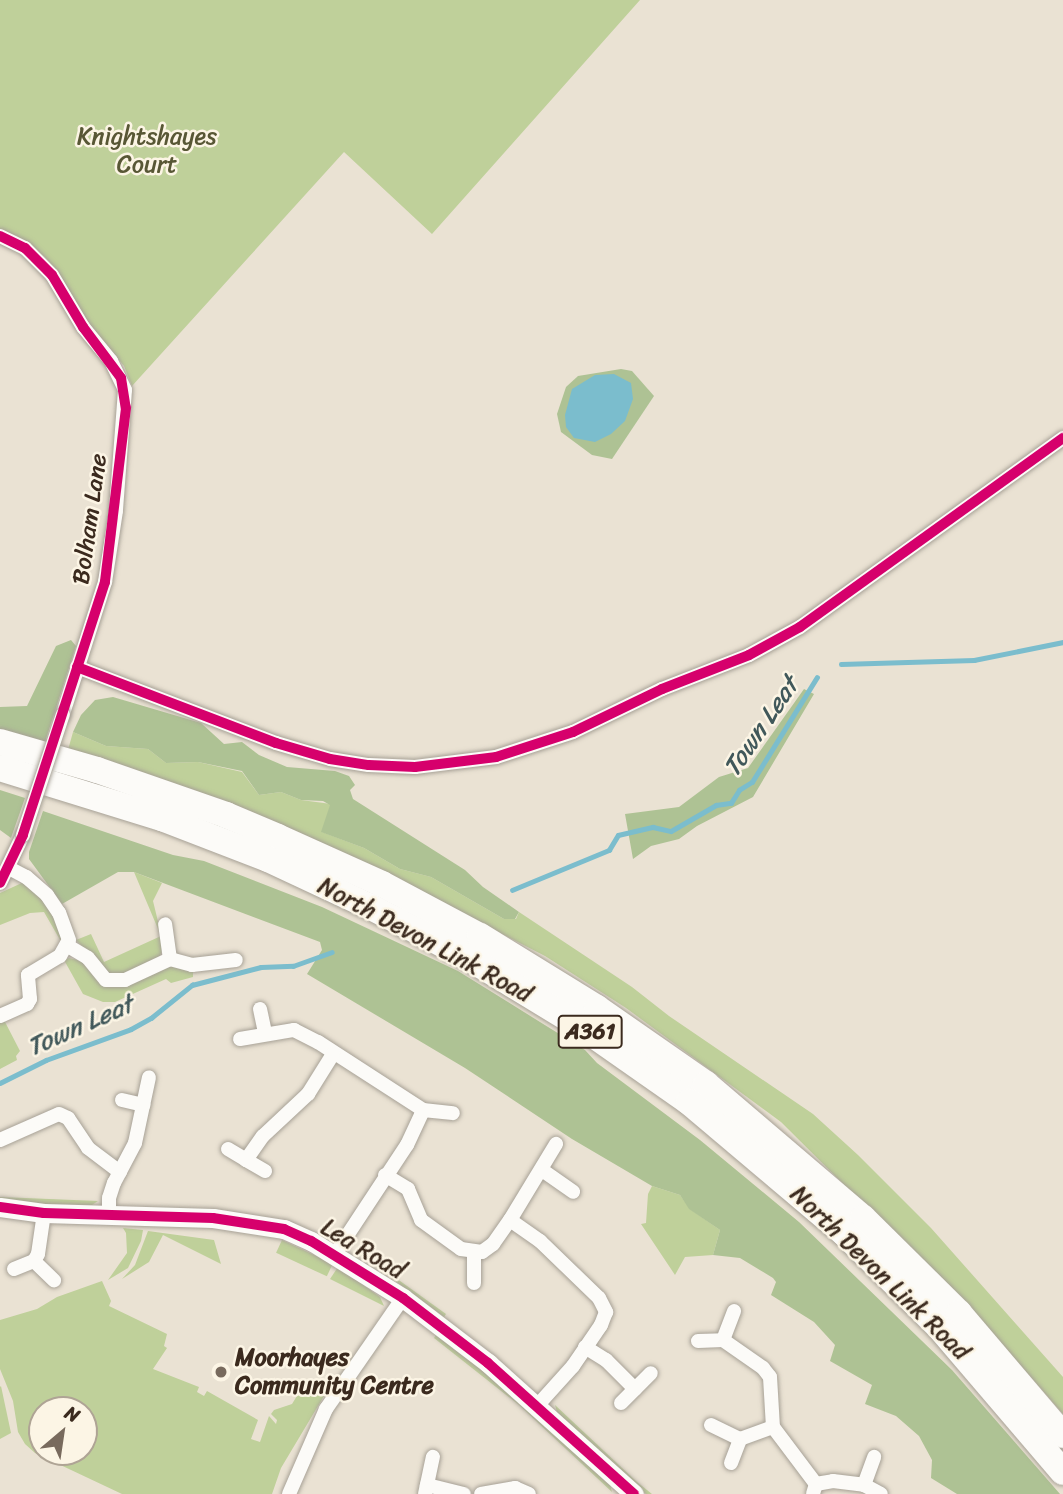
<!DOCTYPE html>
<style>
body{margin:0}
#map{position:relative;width:1063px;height:1494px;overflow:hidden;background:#eae2d3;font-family:Sriracha,sans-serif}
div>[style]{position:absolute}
.green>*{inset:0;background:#bfd09a;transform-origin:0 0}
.forest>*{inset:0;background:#aec294}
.water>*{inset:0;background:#7bbdcd}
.stream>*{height:4.5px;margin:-2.25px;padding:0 2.25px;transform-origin:2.25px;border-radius:2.25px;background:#7bbdcd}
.roads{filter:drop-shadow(0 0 2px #a7a196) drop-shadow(0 0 2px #a7a196)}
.street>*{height:14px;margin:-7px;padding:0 7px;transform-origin:7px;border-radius:7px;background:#fcfbf8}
.secondary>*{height:19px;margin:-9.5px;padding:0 9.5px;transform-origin:9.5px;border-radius:9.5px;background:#fcfbf8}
.highway>*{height:26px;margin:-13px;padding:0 13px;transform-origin:13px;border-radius:13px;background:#fcfbf8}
.bridges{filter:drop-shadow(0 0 2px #a7a196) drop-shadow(0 0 2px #a7a196)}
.street-bridge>*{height:14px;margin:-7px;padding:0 7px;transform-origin:7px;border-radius:7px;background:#fcfbf8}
.cycleway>*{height:10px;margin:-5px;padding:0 5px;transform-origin:5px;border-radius:5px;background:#d6006c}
.dots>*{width:19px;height:19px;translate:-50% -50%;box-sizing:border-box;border:4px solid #fcf5e5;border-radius:50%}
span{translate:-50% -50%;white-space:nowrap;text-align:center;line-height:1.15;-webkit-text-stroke:5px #fcf5e5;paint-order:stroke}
.shield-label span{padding:2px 5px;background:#fcf5e5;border:2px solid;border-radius:5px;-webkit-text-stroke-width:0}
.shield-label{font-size:23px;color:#3b2a1e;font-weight:700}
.park-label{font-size:24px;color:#585735}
.street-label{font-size:24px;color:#3b2a1e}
.poi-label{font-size:24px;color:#3b2a1e;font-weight:700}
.left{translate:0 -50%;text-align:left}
.water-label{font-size:26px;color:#41585a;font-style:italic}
.north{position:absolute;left:28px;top:1396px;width:70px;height:70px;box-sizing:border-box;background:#fcf5e5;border:2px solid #afa495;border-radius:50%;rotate:29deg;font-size:19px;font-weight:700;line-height:28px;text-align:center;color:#3b2a1e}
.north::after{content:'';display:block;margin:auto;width:24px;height:32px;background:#786a5d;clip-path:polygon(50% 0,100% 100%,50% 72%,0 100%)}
</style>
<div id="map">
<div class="green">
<div style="clip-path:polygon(0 0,640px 0,432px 234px,344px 152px,132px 386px,124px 366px,83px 316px,61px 276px,45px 257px,17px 236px,0 230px)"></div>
<div style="clip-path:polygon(73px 732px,106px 746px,148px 749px,166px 763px,198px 762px,242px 772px,259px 795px,281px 792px,301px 800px,331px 804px,322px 832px,364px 848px,400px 869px,431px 877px,504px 919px,516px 919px,519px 912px,632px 987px,669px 1016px,813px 1114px,858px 1155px,931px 1228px,1063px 1377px,1063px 1414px,987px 1327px,781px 1122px,626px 1008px,545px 956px,475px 920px,68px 750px)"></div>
<div style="clip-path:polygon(134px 872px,162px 883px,153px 901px,164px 946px,158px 960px,112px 978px,76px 940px,91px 934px,104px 962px,161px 936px)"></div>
<div style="clip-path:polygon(24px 882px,43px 896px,60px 929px,63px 945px,44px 912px,30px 913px,0 925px,0 893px)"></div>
<div style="clip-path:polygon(69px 958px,81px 961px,95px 978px,106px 985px,173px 966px,193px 971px,193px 977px,171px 983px,166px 979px,115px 1002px,103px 1002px,83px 994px,64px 960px)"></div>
<div style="clip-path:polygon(0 1020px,4px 1020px,20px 1051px,16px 1056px,17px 1060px,0 1069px)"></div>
<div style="clip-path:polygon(652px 1186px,680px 1195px,690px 1209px,720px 1230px,713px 1255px,685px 1257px,675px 1275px,641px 1224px,646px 1223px,648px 1194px)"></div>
<div style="clip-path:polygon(0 1197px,98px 1201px,92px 1205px,32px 1204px,0 1200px)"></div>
<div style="clip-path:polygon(123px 1228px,143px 1230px,141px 1241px,128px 1268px,108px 1280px,127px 1253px,126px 1233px)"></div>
<div style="clip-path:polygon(148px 1231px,214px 1240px,221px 1264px,163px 1235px,149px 1262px,122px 1279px,135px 1265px)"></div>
<div style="left:282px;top:1240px;width:56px;height:14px;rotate:25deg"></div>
<div style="clip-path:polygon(355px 1251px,382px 1268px,446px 1314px,444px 1317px)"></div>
<div style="clip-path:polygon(338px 1267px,380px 1297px,384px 1306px,330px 1279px)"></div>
<div style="clip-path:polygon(evenodd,102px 1281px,111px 1301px,109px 1306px,167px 1334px,164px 1346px,167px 1348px,153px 1369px,199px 1387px,197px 1392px,204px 1396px,207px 1391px,258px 1420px,251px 1439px,260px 1442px,269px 1416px,276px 1424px,277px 1420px,271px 1414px,274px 1410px,292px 1404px,303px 1386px,324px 1396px,281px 1468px,272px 1494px,122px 1494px,35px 1453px,25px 1444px,18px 1432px,13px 1401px,0 1369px,0 1320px,37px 1309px,57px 1297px,102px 1281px,42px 1410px,84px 1410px,84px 1452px,42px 1452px,42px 1410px)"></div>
<div style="clip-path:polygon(436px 1335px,503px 1386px,610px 1485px,612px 1492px,519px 1405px,434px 1338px)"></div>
<div style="clip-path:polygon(1px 1386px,11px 1433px,0 1439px,0 1387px)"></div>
<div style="clip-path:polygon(555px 1405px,637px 1482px,652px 1494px,646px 1494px,635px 1485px,557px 1412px)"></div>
</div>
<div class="forest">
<div style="clip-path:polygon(621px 369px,632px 371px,654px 396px,612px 459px,592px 455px,561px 432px,557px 414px,566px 387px,578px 376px)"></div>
<div style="clip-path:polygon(71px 640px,76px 646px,45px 742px,0 731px,0 707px,27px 706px,56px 646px)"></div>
<div style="clip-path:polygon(804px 689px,814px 694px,753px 797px,697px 826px,679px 839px,651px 846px,633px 859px,625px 814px,679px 807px,719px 777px,748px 768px)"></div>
<div style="clip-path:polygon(113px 697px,201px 723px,224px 744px,242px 742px,259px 755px,287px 767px,335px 771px,349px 776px,355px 785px,350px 790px,353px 799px,465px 870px,483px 887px,519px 912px,515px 919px,504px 919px,431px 877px,400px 869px,364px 848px,321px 832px,330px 805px,323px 801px,301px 800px,281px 792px,259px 795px,242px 771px,198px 762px,166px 763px,148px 749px,106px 746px,73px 732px,81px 715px,95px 700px)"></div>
<div style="clip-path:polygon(0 790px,25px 798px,11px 838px,0 830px)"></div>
<div style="clip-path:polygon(43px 811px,173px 855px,204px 861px,322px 907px,458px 971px,585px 1050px,597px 1063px,700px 1140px,799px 1222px,952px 1370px,1060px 1494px,957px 1494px,931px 1478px,932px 1460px,919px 1436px,896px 1416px,865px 1404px,872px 1385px,830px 1361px,835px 1345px,814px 1322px,771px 1295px,776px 1282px,773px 1278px,740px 1258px,713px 1255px,720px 1230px,689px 1209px,680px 1195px,652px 1186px,572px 1139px,465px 1068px,307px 974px,322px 950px,320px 942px,134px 872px,118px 872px,62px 904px,29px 859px,29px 852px)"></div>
</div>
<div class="water">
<div style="clip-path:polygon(614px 374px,631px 383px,633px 399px,625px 421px,611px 434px,595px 442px,574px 438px,566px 427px,565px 415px,572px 389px,595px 375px)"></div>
</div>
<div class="stream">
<div style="left:841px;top:664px;width:133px;rotate:-1.7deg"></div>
<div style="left:974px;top:660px;width:91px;rotate:-11.4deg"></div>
<div style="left:512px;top:890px;width:105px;rotate:-22.4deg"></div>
<div style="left:609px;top:850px;width:17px;rotate:-59deg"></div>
<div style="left:618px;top:835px;width:36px;rotate:-13deg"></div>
<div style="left:653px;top:827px;width:18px;rotate:13deg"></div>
<div style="left:671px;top:831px;width:52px;rotate:-30deg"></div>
<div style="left:716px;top:805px;width:15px;rotate:-8deg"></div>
<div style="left:731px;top:803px;width:15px;rotate:-58deg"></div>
<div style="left:739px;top:790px;width:15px;rotate:-32deg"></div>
<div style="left:752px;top:782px;width:123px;rotate:-58.2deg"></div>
<div style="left:0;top:1083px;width:51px;rotate:-26.6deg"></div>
<div style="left:46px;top:1060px;width:90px;rotate:-20deg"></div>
<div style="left:131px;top:1029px;width:23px;rotate:-29deg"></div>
<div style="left:151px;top:1018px;width:53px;rotate:-38.8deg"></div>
<div style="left:192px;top:985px;width:71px;rotate:-14.6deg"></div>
<div style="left:261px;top:967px;width:32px;rotate:-2deg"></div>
<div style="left:293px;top:966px;width:41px;rotate:-19.7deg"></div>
</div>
<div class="roads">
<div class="street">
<div style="left:0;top:236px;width:28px;rotate:26deg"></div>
<div style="left:25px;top:248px;width:38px;rotate:45deg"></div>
<div style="left:52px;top:275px;width:61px;rotate:59.2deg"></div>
<div style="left:83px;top:327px;width:44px;rotate:50.5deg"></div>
<div style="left:111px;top:361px;width:32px;rotate:64deg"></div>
<div style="left:125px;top:390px;width:121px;rotate:94.3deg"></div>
<div style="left:116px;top:511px;width:72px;rotate:98.8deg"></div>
<div style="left:105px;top:582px;width:139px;rotate:107.7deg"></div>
<div style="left:77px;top:667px;width:213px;rotate:20.9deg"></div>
<div style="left:276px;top:743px;width:56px;rotate:16.5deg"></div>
<div style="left:330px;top:759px;width:39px;rotate:9deg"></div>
<div style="left:369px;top:765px;width:46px;rotate:2.5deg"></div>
<div style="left:415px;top:767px;width:82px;rotate:-7deg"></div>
<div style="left:496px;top:757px;width:81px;rotate:-18deg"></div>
<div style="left:573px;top:732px;width:99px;rotate:-25.8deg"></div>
<div style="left:662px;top:689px;width:93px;rotate:-21.3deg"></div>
<div style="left:749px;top:655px;width:58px;rotate:-28.8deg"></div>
<div style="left:800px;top:627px;width:324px;rotate:-35.7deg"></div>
<div style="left:0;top:883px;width:53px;rotate:-64.4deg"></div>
<div style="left:68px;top:946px;width:23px;rotate:31deg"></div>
<div style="left:88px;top:958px;width:28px;rotate:51deg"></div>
<div style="left:106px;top:980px;width:19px"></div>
<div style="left:125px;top:980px;width:50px;rotate:-25deg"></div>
<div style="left:170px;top:959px;width:35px;rotate:-98deg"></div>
<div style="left:170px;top:959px;width:23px;rotate:15deg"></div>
<div style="left:192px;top:965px;width:44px;rotate:-6.5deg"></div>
<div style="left:260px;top:1009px;width:25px;rotate:78deg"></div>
<div style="left:0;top:1016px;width:30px;rotate:-24deg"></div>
<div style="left:27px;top:1004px;width:6px;rotate:-59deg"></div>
<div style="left:30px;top:999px;width:24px;rotate:-95deg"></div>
<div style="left:28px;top:975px;width:37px;rotate:-31deg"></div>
<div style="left:60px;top:956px;width:18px;rotate:-61deg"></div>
<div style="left:69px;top:940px;width:29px;rotate:-110deg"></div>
<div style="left:59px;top:913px;width:22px;rotate:-124deg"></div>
<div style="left:47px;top:895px;width:28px;rotate:-139deg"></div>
<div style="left:26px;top:877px;width:19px;rotate:-152deg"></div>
<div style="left:240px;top:1039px;width:55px;rotate:-9.5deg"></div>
<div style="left:294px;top:1030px;width:27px;rotate:27deg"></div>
<div style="left:318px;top:1042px;width:125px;rotate:32.9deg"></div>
<div style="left:423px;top:1110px;width:30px;rotate:6deg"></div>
<div style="left:122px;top:1100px;width:22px;rotate:13deg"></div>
<div style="left:0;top:1140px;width:64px;rotate:-23.8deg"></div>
<div style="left:59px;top:1114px;width:10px;rotate:24deg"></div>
<div style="left:68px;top:1118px;width:36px;rotate:56deg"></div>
<div style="left:88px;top:1148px;width:40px;rotate:37deg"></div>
<div style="left:228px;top:1149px;width:21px;rotate:31deg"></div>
<div style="left:246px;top:1160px;width:29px;rotate:-55deg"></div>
<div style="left:263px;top:1136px;width:62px;rotate:-43deg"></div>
<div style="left:308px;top:1094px;width:47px;rotate:-58deg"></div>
<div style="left:246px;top:1160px;width:22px;rotate:30deg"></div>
<div style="left:542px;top:1170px;width:38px;rotate:35deg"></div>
<div style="left:385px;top:1175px;width:27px;rotate:31deg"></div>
<div style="left:408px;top:1189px;width:34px;rotate:67deg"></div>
<div style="left:421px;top:1220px;width:49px;rotate:35.9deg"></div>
<div style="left:461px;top:1249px;width:21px;rotate:8deg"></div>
<div style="left:482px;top:1252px;width:14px;rotate:-36deg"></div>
<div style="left:493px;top:1244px;width:29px;rotate:-55deg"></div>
<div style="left:510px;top:1220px;width:89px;rotate:-58.8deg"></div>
<div style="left:109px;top:1215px;width:17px;rotate:-90deg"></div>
<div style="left:109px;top:1198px;width:16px;rotate:-72deg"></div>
<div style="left:114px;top:1183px;width:45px;rotate:-62.3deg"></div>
<div style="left:135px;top:1143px;width:67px;rotate:-78deg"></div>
<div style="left:510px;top:1220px;width:37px;rotate:35deg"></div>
<div style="left:540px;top:1241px;width:82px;rotate:44deg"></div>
<div style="left:599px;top:1298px;width:16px;rotate:63deg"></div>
<div style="left:606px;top:1312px;width:14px;rotate:111deg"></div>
<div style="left:601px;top:1325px;width:50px;rotate:124.3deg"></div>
<div style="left:573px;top:1366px;width:54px;rotate:132deg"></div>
<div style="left:474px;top:1253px;width:30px;rotate:90deg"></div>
<div style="left:335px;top:1254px;width:131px;rotate:-56.6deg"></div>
<div style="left:407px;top:1145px;width:38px;rotate:-65deg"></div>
<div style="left:34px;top:1261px;width:28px;rotate:44deg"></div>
<div style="left:14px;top:1269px;width:22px;rotate:-22deg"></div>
<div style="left:34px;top:1261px;width:8px;rotate:-60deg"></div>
<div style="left:38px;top:1254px;width:41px;rotate:-81.7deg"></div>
<div style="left:723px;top:1340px;width:31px;rotate:-69deg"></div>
<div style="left:698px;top:1341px;width:25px;rotate:-2deg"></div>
<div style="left:723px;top:1340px;width:49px;rotate:35deg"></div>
<div style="left:763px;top:1368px;width:11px;rotate:52deg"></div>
<div style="left:770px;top:1377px;width:50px;rotate:86.6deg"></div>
<div style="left:773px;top:1427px;width:71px;rotate:53deg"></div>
<div style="left:816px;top:1484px;width:10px;rotate:107deg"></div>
<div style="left:585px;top:1347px;width:25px;rotate:32deg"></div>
<div style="left:606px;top:1360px;width:41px;rotate:45deg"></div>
<div style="left:621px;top:1403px;width:42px;rotate:-45deg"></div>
<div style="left:711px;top:1425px;width:32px;rotate:26deg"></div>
<div style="left:740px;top:1439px;width:35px;rotate:-20deg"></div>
<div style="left:731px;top:1463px;width:26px;rotate:-69deg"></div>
<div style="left:816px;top:1484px;width:17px;rotate:-10deg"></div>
<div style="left:833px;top:1481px;width:31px;rotate:7deg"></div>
<div style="left:864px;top:1485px;width:19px;rotate:28deg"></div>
<div style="left:427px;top:1485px;width:38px;rotate:14deg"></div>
<div style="left:864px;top:1485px;width:30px;rotate:-70deg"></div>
<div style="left:289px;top:1494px;width:93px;rotate:-66.5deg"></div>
<div style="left:326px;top:1409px;width:135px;rotate:-55.3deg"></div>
<div style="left:425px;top:1494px;width:38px;rotate:-78deg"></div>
<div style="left:481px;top:1494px;width:35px;rotate:-10deg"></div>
<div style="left:515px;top:1488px;width:15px;rotate:23deg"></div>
</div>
<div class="secondary">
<div style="left:0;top:1207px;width:44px;rotate:7.8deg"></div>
<div style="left:44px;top:1213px;width:169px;rotate:1.7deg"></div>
<div style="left:213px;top:1218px;width:72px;rotate:8.8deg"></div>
<div style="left:284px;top:1229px;width:30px;rotate:24deg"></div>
<div style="left:311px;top:1241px;width:108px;rotate:31.8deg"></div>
<div style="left:403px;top:1298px;width:107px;rotate:37.4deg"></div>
<div style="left:488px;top:1363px;width:196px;rotate:41.9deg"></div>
</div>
<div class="highway">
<div style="left:0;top:742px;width:101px;rotate:16.1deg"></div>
<div style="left:97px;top:770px;width:137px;rotate:19.2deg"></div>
<div style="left:226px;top:815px;width:56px;rotate:22.9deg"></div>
<div style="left:278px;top:837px;width:114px;rotate:24.3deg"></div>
<div style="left:382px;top:884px;width:111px;rotate:28deg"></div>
<div style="left:480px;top:936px;width:137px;rotate:31.6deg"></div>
<div style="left:597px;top:1008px;width:133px;rotate:34.9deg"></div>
<div style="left:706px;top:1084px;width:206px;rotate:40.5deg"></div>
<div style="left:863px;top:1218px;width:135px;rotate:44.7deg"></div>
<div style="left:959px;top:1313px;width:160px;rotate:49.6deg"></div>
<div style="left:0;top:768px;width:170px;rotate:17.2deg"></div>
<div style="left:162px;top:818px;width:114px;rotate:21.1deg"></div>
<div style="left:268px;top:859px;width:111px;rotate:25deg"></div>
<div style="left:369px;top:906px;width:110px;rotate:27.5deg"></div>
<div style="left:467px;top:957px;width:135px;rotate:31.3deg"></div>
<div style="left:582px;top:1027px;width:131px;rotate:35deg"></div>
<div style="left:689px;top:1102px;width:203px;rotate:40.2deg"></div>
<div style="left:844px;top:1233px;width:135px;rotate:44.7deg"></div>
<div style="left:940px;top:1328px;width:189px;rotate:49.5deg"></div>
</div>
</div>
<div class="bridges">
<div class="street-bridge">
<div style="left:23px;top:835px;width:127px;rotate:-71.7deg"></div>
</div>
</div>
<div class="cycleway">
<div style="left:0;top:236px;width:28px;rotate:26deg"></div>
<div style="left:25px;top:248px;width:38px;rotate:45deg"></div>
<div style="left:52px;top:275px;width:61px;rotate:59.2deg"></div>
<div style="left:83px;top:327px;width:64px;rotate:53.3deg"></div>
<div style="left:121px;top:378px;width:30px;rotate:81deg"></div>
<div style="left:126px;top:408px;width:175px;rotate:96.9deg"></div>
<div style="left:105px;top:582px;width:266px;rotate:108deg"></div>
<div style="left:23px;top:835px;width:53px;rotate:115.6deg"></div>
<div style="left:77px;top:667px;width:213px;rotate:20.9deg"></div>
<div style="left:276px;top:743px;width:56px;rotate:16.5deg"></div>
<div style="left:330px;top:759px;width:39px;rotate:9deg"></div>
<div style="left:369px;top:765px;width:46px;rotate:2.5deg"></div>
<div style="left:415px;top:767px;width:82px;rotate:-7deg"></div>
<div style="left:496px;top:757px;width:81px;rotate:-18deg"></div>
<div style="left:573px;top:732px;width:99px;rotate:-25.8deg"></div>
<div style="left:662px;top:689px;width:93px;rotate:-21.3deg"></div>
<div style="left:749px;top:655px;width:58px;rotate:-28.8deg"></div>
<div style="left:800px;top:627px;width:324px;rotate:-35.7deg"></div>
<div style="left:0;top:1207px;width:44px;rotate:7.8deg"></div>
<div style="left:44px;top:1213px;width:169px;rotate:1.7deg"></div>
<div style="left:213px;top:1218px;width:72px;rotate:8.8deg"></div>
<div style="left:284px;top:1229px;width:30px;rotate:24deg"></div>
<div style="left:311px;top:1241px;width:108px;rotate:31.8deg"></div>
<div style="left:403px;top:1298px;width:107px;rotate:37.4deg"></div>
<div style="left:488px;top:1363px;width:196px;rotate:41.9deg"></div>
</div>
<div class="dots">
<div style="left:221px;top:1372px;background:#786a5d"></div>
</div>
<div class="shield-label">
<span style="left:590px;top:1032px">A361</span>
</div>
<div class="park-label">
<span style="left:147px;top:151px">Knightshayes<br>Court</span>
</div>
<div class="street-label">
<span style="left:90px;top:519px;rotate:-82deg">Bolham Lane</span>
<span style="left:425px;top:940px;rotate:28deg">North Devon Link Road</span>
<span style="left:363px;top:1249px;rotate:31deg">Lea Road</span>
<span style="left:880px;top:1273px;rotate:44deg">North Devon Link Road</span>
</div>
<div class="poi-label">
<span class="left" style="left:235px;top:1372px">Moorhayes<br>Community Centre</span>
</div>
<div class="water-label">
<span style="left:761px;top:727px;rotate:-56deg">Town Leat</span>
<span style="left:80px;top:1026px;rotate:-24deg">Town Leat</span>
</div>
<div class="north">N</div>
</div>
